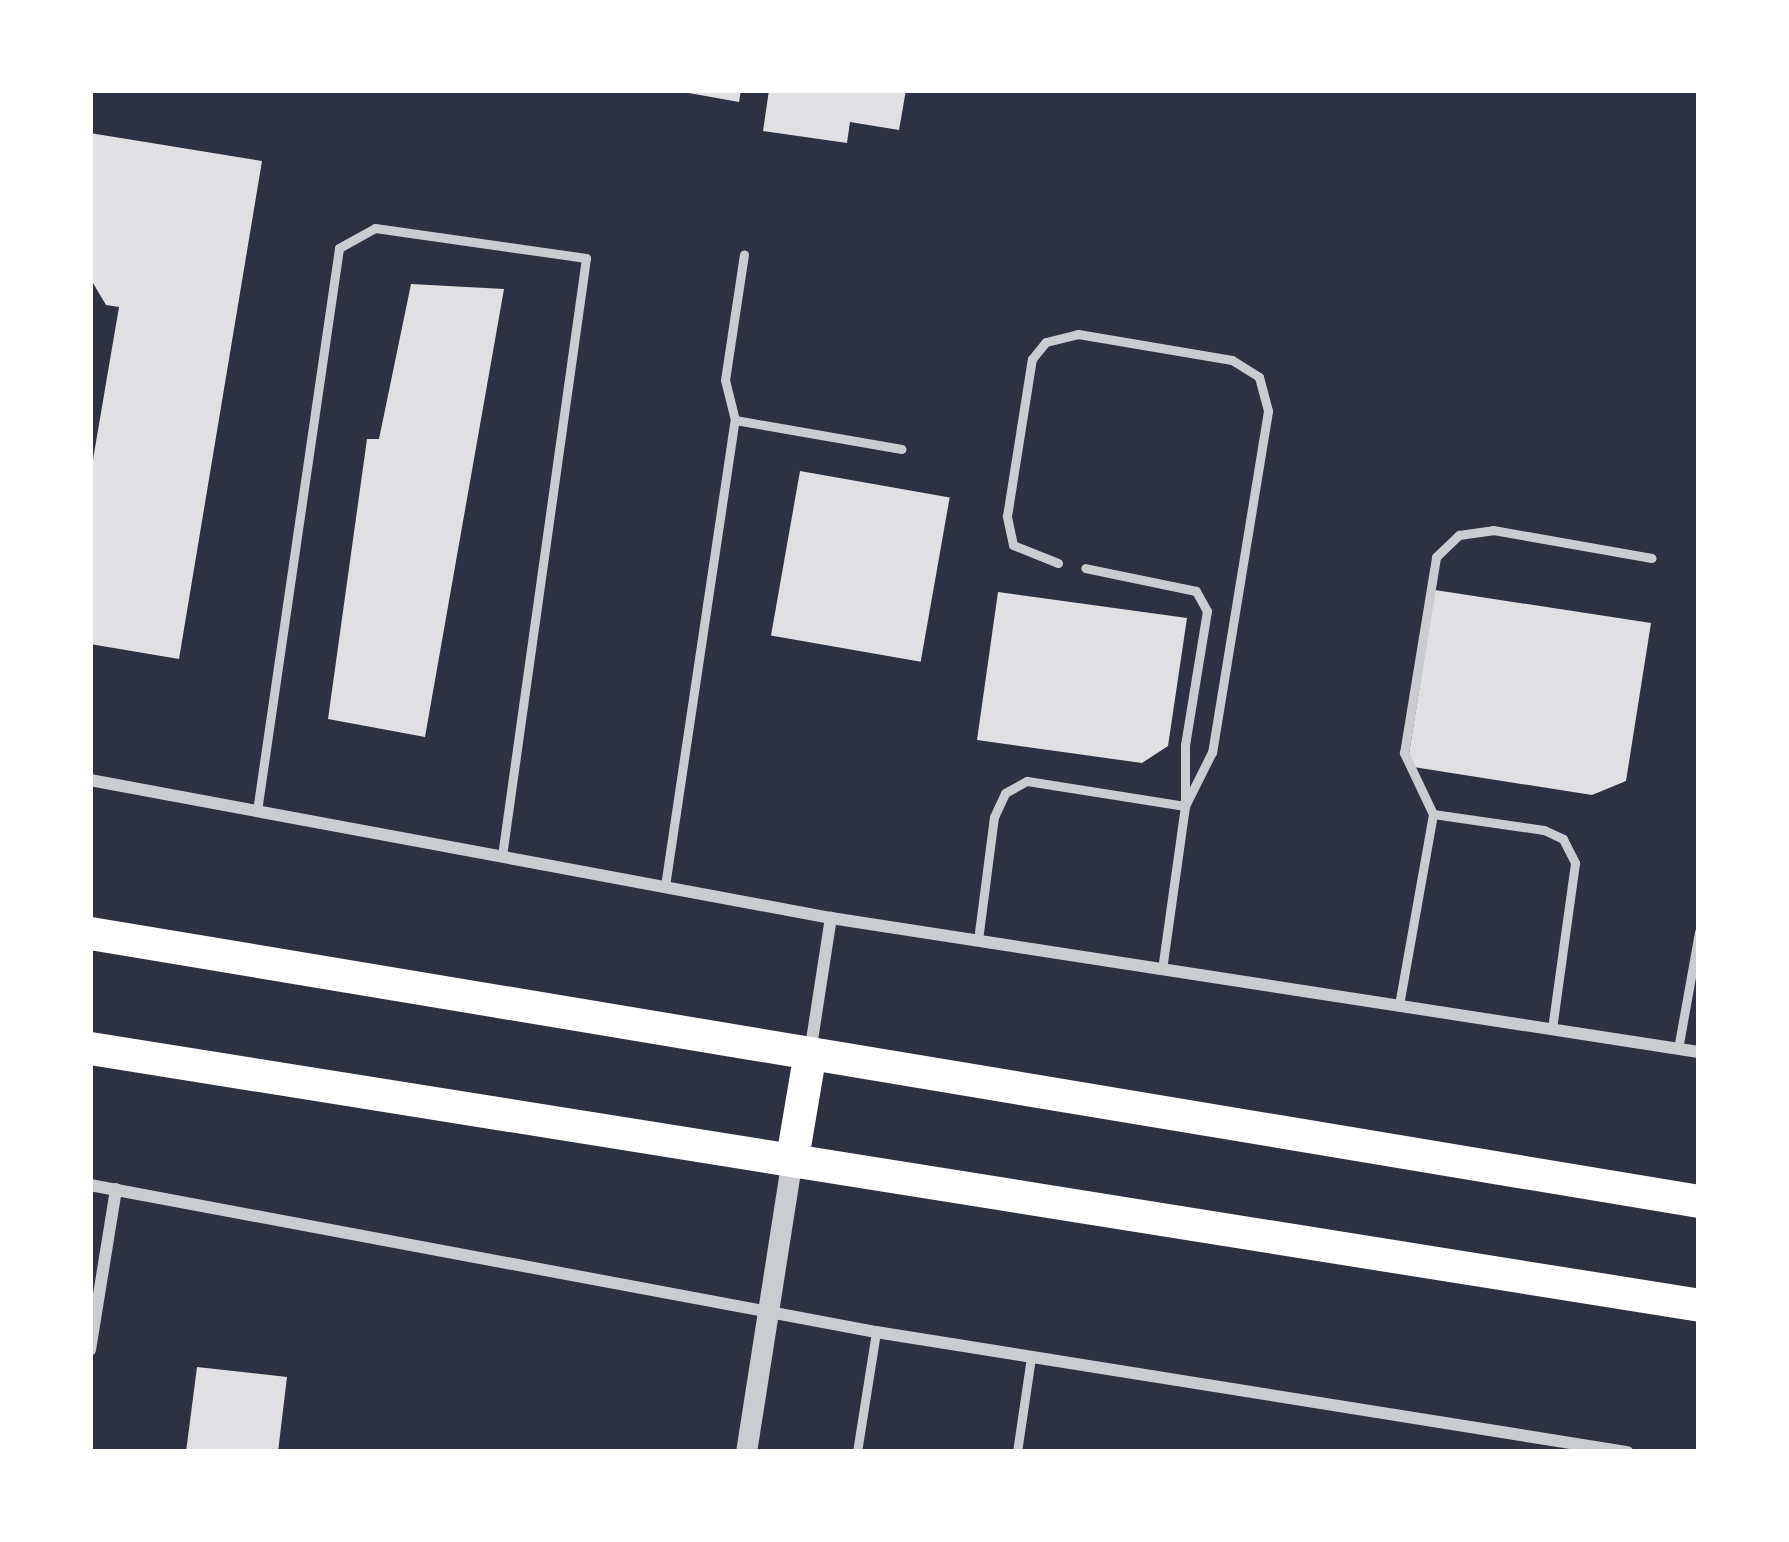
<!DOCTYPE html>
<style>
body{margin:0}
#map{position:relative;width:1789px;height:1542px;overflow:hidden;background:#2d3142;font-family:Karla,sans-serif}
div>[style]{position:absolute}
.building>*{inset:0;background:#e0e0e3;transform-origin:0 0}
.service>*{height:9px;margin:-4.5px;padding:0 4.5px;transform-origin:4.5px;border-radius:4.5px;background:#caccd0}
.minor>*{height:12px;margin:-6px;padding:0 6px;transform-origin:6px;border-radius:6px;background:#caccd0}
.tertiary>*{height:21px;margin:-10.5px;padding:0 10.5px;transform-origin:10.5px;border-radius:10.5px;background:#caccd0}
.trunk>*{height:33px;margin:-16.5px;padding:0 16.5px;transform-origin:16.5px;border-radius:16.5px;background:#fff}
span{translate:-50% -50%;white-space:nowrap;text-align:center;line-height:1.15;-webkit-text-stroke:12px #fff;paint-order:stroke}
.frame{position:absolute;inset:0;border:93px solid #fff;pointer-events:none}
</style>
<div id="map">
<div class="building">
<div style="clip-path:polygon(672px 90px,741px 90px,739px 102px)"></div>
<div style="clip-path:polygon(769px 90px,906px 90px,899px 130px,850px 122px,847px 143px,763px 131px)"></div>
<div style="clip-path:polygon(90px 133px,262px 161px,179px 659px,90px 644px,90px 477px,119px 307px,106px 305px,90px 278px)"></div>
<div style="clip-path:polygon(411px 284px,504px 289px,425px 737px,328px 719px,367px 439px,379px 439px)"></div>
<div style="left:800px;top:471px;width:152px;height:167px;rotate:10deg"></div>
<div style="clip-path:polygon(1435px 590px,1651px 623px,1626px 781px,1592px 795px,1407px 766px)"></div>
<div style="clip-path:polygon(998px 592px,1187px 618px,1168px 746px,1142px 763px,977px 740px)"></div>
<div style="clip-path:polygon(197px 1367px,287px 1377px,278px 1452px,186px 1452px)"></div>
</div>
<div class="service">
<div style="left:735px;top:420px;width:169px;rotate:9.9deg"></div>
<div style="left:1058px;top:563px;width:48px;rotate:-158.2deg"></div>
<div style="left:1013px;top:545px;width:30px;rotate:-102deg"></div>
<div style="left:1007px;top:516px;width:159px;rotate:-81deg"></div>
<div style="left:1032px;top:359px;width:22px;rotate:-51deg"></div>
<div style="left:1046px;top:342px;width:33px;rotate:-14deg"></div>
<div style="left:1078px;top:334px;width:156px;rotate:9.6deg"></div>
<div style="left:1232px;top:360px;width:32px;rotate:32deg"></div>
<div style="left:1259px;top:377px;width:35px;rotate:75deg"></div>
<div style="left:1268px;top:411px;width:346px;rotate:99.3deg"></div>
<div style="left:1212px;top:752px;width:60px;rotate:116.6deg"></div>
<div style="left:1185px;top:806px;width:165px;rotate:98deg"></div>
<div style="left:257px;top:811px;width:569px;rotate:-81.71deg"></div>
<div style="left:339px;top:248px;width:41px;rotate:-29.1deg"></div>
<div style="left:375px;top:228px;width:213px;rotate:8.1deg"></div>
<div style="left:586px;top:258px;width:604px;rotate:98deg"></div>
<div style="left:1433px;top:814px;width:68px;rotate:-115.4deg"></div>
<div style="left:1404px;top:753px;width:199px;rotate:-80.7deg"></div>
<div style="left:1436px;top:557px;width:32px;rotate:-44deg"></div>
<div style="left:1459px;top:535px;width:34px;rotate:-8deg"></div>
<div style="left:1493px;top:530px;width:161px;rotate:10deg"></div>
<div style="left:665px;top:886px;width:471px;rotate:-81.5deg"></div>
<div style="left:735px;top:420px;width:41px;rotate:-104deg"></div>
<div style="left:725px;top:380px;width:127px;rotate:-81.4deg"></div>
<div style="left:978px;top:940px;width:124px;rotate:-82.6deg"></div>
<div style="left:994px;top:817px;width:26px;rotate:-65deg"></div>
<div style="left:1005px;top:793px;width:25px;rotate:-29deg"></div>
<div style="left:1027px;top:781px;width:160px;rotate:9deg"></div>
<div style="left:1185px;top:806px;width:61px;rotate:-90deg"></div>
<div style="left:1185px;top:745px;width:136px;rotate:-80.7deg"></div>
<div style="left:1207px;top:611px;width:23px;rotate:-119deg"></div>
<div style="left:1196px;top:591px;width:113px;rotate:-168.3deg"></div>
<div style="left:1399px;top:1005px;width:194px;rotate:-79.9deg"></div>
<div style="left:1433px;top:814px;width:112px;rotate:8.2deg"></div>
<div style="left:1544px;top:830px;width:21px;rotate:25deg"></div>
<div style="left:1563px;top:839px;width:27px;rotate:63deg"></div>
<div style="left:1575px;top:863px;width:168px;rotate:97.9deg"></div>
<div style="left:1678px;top:1049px;width:119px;rotate:-79.8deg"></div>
<div style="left:857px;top:1452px;width:121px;rotate:-81deg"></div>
<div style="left:1017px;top:1452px;width:96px;rotate:-81.6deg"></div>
</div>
<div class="minor">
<div style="left:90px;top:780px;width:754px;rotate:10.55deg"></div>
<div style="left:831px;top:918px;width:878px;rotate:8.78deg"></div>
<div style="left:810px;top:1053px;width:137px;rotate:-81.2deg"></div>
<div style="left:90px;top:1185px;width:800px;rotate:10.59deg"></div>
<div style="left:876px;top:1332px;width:761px;rotate:9.08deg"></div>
<div style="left:90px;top:1350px;width:163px;rotate:-80.8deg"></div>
</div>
<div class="tertiary">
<div style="left:746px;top:1452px;width:298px;rotate:-81.1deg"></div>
</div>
<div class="trunk">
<div style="left:90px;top:933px;width:1631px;rotate:9.46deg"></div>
<div style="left:90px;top:1048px;width:1629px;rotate:9.07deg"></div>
<div style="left:792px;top:1158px;width:101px;rotate:-80.4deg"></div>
</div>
<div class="frame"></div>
</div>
